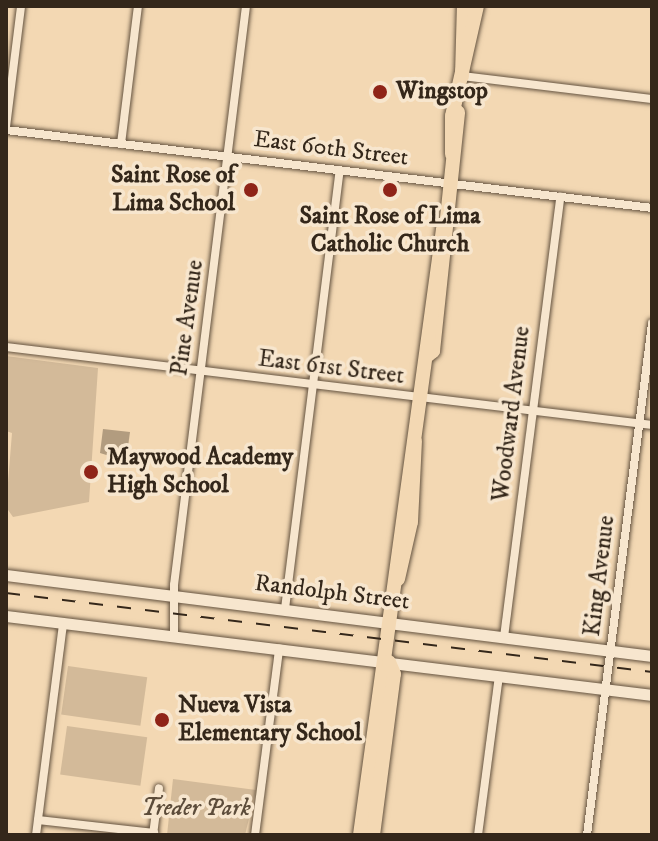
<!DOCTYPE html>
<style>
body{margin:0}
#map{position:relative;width:658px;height:841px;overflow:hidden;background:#f3d8b3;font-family:"IM FELL DW Pica",serif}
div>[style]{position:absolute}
.green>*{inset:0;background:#d3ba99;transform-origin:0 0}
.water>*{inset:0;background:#b29c7f}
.roads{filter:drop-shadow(0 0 2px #645340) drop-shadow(0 0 2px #645340)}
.minor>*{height:8px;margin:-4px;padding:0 4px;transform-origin:4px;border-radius:4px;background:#f7e6ce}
.tertiary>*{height:11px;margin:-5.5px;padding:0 5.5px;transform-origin:5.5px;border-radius:5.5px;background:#f7e6ce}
.primary>*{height:14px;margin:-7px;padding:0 7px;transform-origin:7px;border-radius:7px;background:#f3d8b3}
.rail>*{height:2px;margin-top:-1px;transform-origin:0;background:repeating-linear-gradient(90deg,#34271a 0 14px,transparent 0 28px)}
.dots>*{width:22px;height:22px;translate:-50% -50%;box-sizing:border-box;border:4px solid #f7e6ce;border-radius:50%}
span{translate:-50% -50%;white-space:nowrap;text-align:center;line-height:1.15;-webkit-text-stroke:7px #f7e6ce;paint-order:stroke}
.poi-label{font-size:24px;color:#34271a;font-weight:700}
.left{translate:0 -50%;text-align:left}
.right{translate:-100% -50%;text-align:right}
.street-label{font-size:24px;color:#34271a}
.park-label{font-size:24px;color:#5c4c3a;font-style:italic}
.frame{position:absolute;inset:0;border:8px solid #34271a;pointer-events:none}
</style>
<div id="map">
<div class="green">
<div style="clip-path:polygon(6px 356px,98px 368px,89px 502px,13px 517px,6px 507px,12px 433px,6px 431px)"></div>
<div style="left:68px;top:666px;width:80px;height:49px;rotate:8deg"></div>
<div style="left:67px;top:726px;width:81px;height:49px;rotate:8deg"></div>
<div style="clip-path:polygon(173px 779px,256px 790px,245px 835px,167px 835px)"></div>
</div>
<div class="water">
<div style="clip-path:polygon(103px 429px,130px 432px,126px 461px,100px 453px)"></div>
</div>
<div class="roads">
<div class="minor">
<div style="left:462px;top:76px;width:191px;rotate:6.9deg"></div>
<div style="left:6px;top:127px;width:122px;rotate:-82.9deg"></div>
<div style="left:6px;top:130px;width:651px;rotate:6.88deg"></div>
<div style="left:121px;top:144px;width:139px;rotate:-83deg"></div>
<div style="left:6px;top:347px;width:651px;rotate:6.88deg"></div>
<div style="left:285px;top:609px;width:442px;rotate:-82.9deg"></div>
<div style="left:174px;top:636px;width:51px;rotate:-90deg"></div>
<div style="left:174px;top:585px;width:583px;rotate:-82.91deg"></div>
<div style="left:504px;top:637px;width:444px;rotate:-82.7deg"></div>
<div style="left:38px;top:820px;width:117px;rotate:6.4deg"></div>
<div style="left:36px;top:835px;width:214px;rotate:-82.7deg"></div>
<div style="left:153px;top:835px;width:47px;rotate:-82.7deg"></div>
<div style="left:255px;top:835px;width:188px;rotate:-82.6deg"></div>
<div style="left:478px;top:835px;width:160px;rotate:-82.5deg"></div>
<div style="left:587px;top:835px;width:516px;rotate:-82.76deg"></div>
</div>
<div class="tertiary">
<div style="left:6px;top:575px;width:651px;rotate:7.15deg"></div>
<div style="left:6px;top:616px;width:651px;rotate:6.97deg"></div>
</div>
<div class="primary">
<div style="left:462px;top:76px;width:70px;rotate:-88.4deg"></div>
<div style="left:452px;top:154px;width:38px;rotate:-90deg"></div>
<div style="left:452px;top:116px;width:113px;rotate:-77.2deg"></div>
<div style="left:427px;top:356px;width:8px;rotate:-40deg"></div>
<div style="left:433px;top:351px;width:240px;rotate:-84deg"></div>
<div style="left:398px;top:579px;width:58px;rotate:-77.2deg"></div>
<div style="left:411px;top:522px;width:81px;rotate:-87.2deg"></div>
<div style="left:360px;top:835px;width:612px;rotate:-82.2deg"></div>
<div style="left:373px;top:835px;width:162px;rotate:-82.6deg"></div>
<div style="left:394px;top:674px;width:13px;rotate:-113deg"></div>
</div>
</div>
<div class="rail">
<div style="left:6px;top:593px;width:651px;rotate:6.97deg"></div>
</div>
<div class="dots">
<div style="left:380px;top:92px;background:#8f2418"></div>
<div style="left:251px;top:190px;background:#8f2418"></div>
<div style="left:390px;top:190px;background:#8f2418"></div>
<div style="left:91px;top:472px;background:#8f2418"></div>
<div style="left:162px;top:720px;background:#8f2418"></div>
</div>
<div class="poi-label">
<span class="left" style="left:396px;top:92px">Wingstop</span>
<span class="right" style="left:235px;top:190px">Saint Rose of<br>Lima School</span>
<span style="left:390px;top:231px">Saint Rose of Lima<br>Catholic Church</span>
<span class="left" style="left:107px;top:472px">Maywood Academy<br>High School</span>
<span class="left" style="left:178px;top:720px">Nueva Vista<br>Elementary School</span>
</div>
<div class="street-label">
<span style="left:331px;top:149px;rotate:7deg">East 60th Street</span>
<span style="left:188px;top:318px;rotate:-82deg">Pine Avenue</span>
<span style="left:331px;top:368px;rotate:7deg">East 61st Street</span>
<span style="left:512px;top:414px;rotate:-83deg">Woodward Avenue</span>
<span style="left:600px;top:576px;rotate:-83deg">King Avenue</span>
<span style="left:332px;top:593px;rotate:7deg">Randolph Street</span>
</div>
<div class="park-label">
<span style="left:196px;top:809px">Treder Park</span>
</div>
<div class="frame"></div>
</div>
